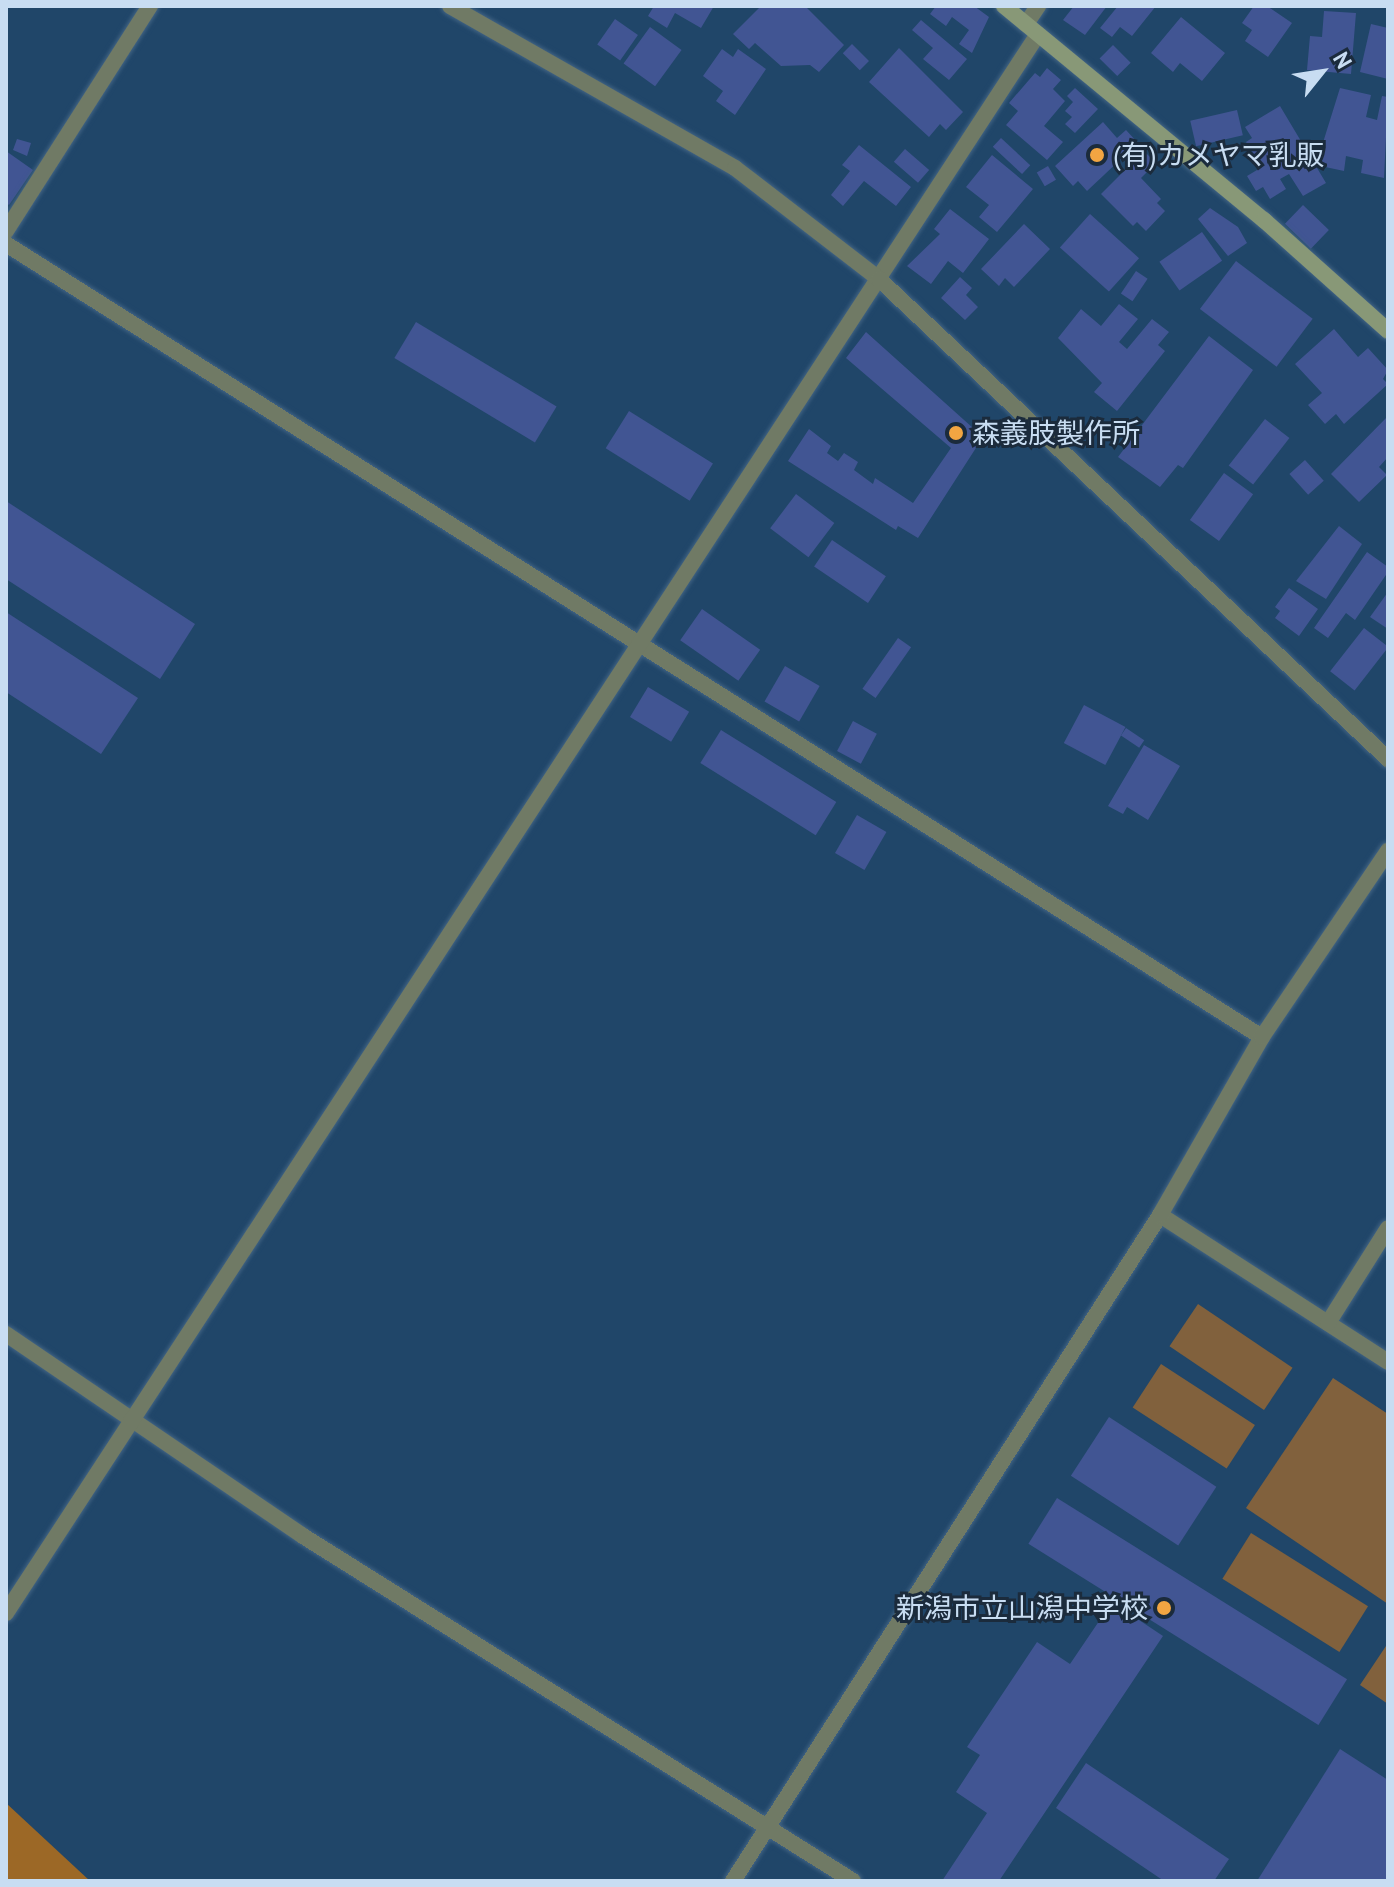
<!DOCTYPE html>
<meta charset="utf-8">
<style>
body{margin:0}
#map{position:relative;width:1394px;height:1887px;overflow:hidden;background:#204669;font-family:"PT Sans","Noto Sans JP",sans-serif}
div>[style]{position:absolute}
.green>*{inset:0;background:#81613d;transform-origin:0 0}
.forest>*{inset:0;background:#9c6826}
.building>*{inset:0;background:#415593;transform-origin:0 0}
.roads{filter:drop-shadow(0 0 2px #426484) drop-shadow(0 0 2px #426484)}
.minor>*{height:16px;margin:-8px;padding:0 8px;transform-origin:8px;border-radius:8px;background:#707a65}
.tertiary>*{height:16px;margin:-8px;padding:0 8px;transform-origin:8px;border-radius:8px;background:#707a65}
.secondary>*{height:16px;margin:-8px;padding:0 8px;transform-origin:8px;border-radius:8px;background:#889877}
.dots>*{width:22px;height:22px;translate:-50% -50%;box-sizing:border-box;border:4px solid #1b2b3c;border-radius:50%}
span{translate:-50% -50%;white-space:nowrap;text-align:center;line-height:1.15;-webkit-text-stroke:6px #1b2b3c;paint-order:stroke}
.poi-label{font-size:28px;color:#c8ddf2}
.left{translate:0 -50%;text-align:left}
.right{translate:-100% -50%;text-align:right}
.frame{position:absolute;inset:0;border:8px solid #c8ddf2;pointer-events:none}
.north{position:absolute;left:1282px;top:32px;width:80px;height:80px;-webkit-text-stroke:6px #1b2b3c;paint-order:stroke;rotate:60deg;font-size:22px;font-weight:700;line-height:32px;text-align:center;color:#c8ddf2}
.north::after{content:'';display:block;margin:auto;width:28px;height:36px;background:#c8ddf2;clip-path:polygon(50% 0,100% 100%,50% 72%,0 100%)}
</style>
<div id="map">
<div class="green">
<div style="left:1198px;top:1304px;width:114px;height:51px;rotate:34deg"></div>
<div style="left:1161px;top:1364px;width:112px;height:52px;rotate:33deg"></div>
<div style="clip-path:polygon(1333px 1378px,1388px 1414px,1388px 1604px,1246px 1508px)"></div>
<div style="left:1251px;top:1533px;width:138px;height:54px;rotate:32deg"></div>
<div style="clip-path:polygon(1388px 1643px,1388px 1704px,1360px 1685px)"></div>
</div>
<div class="forest">
<div style="clip-path:polygon(6px 1803px,90px 1881px,6px 1881px)"></div>
</div>
<div class="building">
<div style="clip-path:polygon(654px 6px,714px 6px,701px 28px,675px 13px,667px 28px,648px 16px)"></div>
<div style="clip-path:polygon(761px 6px,805px 6px,844px 45px,819px 72px,810px 65px,781px 66px,755px 43px,749px 49px,733px 34px)"></div>
<div style="clip-path:polygon(936px 6px,974px 6px,989px 17px,972px 53px,959px 44px,969px 30px,952px 17px,946px 26px,930px 14px)"></div>
<div style="clip-path:polygon(1074px 6px,1107px 6px,1085px 35px,1063px 20px)"></div>
<div style="clip-path:polygon(1118px 6px,1156px 6px,1132px 36px,1120px 27px,1112px 37px,1100px 28px)"></div>
<div style="clip-path:polygon(1254px 6px,1267px 6px,1292px 23px,1268px 57px,1245px 41px,1252px 30px,1242px 23px)"></div>
<div style="clip-path:polygon(1324px 11px,1356px 13px,1351px 74px,1307px 70px,1310px 36px,1322px 37px)"></div>
<div style="clip-path:polygon(1181px 17px,1225px 53px,1202px 81px,1180px 63px,1173px 72px,1151px 53px)"></div>
<div style="left:615px;top:19px;width:28px;height:31px;rotate:35deg"></div>
<div style="clip-path:polygon(921px 20px,967px 59px,949px 80px,923px 59px,933px 48px,912px 30px)"></div>
<div style="clip-path:polygon(1371px 24px,1388px 28px,1388px 79px,1360px 72px)"></div>
<div style="left:650px;top:27px;width:39px;height:45px;rotate:36deg"></div>
<div style="left:852px;top:44px;width:24px;height:13px;rotate:45deg"></div>
<div style="left:1113px;top:45px;width:25px;height:19px;rotate:45deg"></div>
<div style="clip-path:polygon(899px 48px,963px 112px,946px 130px,940px 124px,929px 137px,869px 82px)"></div>
<div style="clip-path:polygon(722px 49px,733px 57px,738px 49px,766px 69px,735px 115px,716px 101px,723px 91px,703px 76px)"></div>
<div style="clip-path:polygon(1047px 68px,1061px 80px,1053px 89px,1065px 101px,1044px 126px,1063px 142px,1047px 160px,1006px 125px,1018px 111px,1009px 103px,1035px 73px,1040px 77px)"></div>
<div style="clip-path:polygon(1075px 88px,1098px 109px,1075px 133px,1065px 124px,1072px 117px,1065px 111px,1073px 102px,1067px 96px)"></div>
<div style="clip-path:polygon(1340px 88px,1371px 95px,1366px 117px,1377px 120px,1382px 96px,1388px 97px,1384px 178px,1361px 173px,1363px 160px,1346px 156px,1344px 171px,1316px 165px)"></div>
<div style="clip-path:polygon(1280px 106px,1326px 183px,1303px 196px,1289px 174px,1280px 179px,1286px 189px,1270px 199px,1263px 187px,1256px 191px,1247px 176px,1262px 167px,1246px 142px,1252px 138px,1245px 127px)"></div>
<div style="left:1237px;top:110px;width:26px;height:48px;rotate:77deg"></div>
<div style="clip-path:polygon(1103px 122px,1117px 138px,1126px 130px,1138px 143px,1087px 191px,1078px 181px,1073px 186px,1055px 166px)"></div>
<div style="left:1001px;top:138px;width:40px;height:12px;rotate:43deg"></div>
<div style="clip-path:polygon(17px 139px,31px 143px,27px 156px,13px 150px)"></div>
<div style="clip-path:polygon(859px 145px,911px 187px,896px 206px,864px 181px,843px 206px,831px 195px,850px 171px,842px 165px)"></div>
<div style="left:905px;top:149px;width:32px;height:17px;rotate:41deg"></div>
<div style="clip-path:polygon(6px 151px,33px 170px,9px 205px,6px 203px)"></div>
<div style="clip-path:polygon(1144px 151px,1156px 163px,1141px 178px,1161px 199px,1157px 203px,1165px 211px,1146px 231px,1137px 222px,1133px 226px,1101px 194px)"></div>
<div style="clip-path:polygon(992px 155px,1033px 189px,997px 232px,979px 217px,989px 205px,966px 187px)"></div>
<div style="left:1048px;top:166px;width:16px;height:13px;rotate:60deg"></div>
<div style="left:1303px;top:205px;width:36px;height:26px;rotate:44deg"></div>
<div style="clip-path:polygon(1210px 208px,1238px 227px,1247px 243px,1228px 256px,1198px 219px)"></div>
<div style="clip-path:polygon(950px 209px,989px 239px,963px 273px,948px 261px,931px 284px,907px 266px,940px 234px,934px 229px)"></div>
<div style="left:1090px;top:214px;width:66px;height:45px;rotate:42deg"></div>
<div style="clip-path:polygon(1024px 224px,1050px 249px,1014px 287px,1005px 278px,999px 286px,981px 269px)"></div>
<div style="left:1202px;top:232px;width:35px;height:52px;rotate:55deg"></div>
<div style="left:1236px;top:261px;width:96px;height:60px;rotate:37deg"></div>
<div style="left:1136px;top:271px;width:14px;height:27px;rotate:34deg"></div>
<div style="clip-path:polygon(960px 277px,972px 288px,966px 295px,978px 307px,965px 320px,941px 298px)"></div>
<div style="clip-path:polygon(1119px 304px,1138px 319px,1119px 342px,1127px 349px,1152px 319px,1169px 332px,1158px 345px,1165px 351px,1117px 411px,1094px 392px,1102px 383px,1058px 338px,1081px 309px,1101px 326px)"></div>
<div style="left:416px;top:322px;width:164px;height:42px;rotate:31deg"></div>
<div style="clip-path:polygon(1334px 329px,1358px 357px,1368px 348px,1388px 370px,1383px 379px,1388px 384px,1344px 424px,1336px 414px,1325px 424px,1308px 405px,1322px 393px,1295px 364px)"></div>
<div style="clip-path:polygon(866px 332px,983px 437px,918px 538px,898px 526px,896px 530px,788px 461px,809px 429px,831px 446px,827px 453px,838px 461px,844px 453px,858px 462px,854px 470px,873px 484px,875px 478px,913px 503px,951px 448px,846px 358px)"></div>
<div style="clip-path:polygon(1209px 336px,1253px 370px,1183px 468px,1178px 465px,1160px 487px,1118px 457px)"></div>
<div style="left:629px;top:411px;width:99px;height:44px;rotate:32deg"></div>
<div style="clip-path:polygon(1388px 416px,1388px 457px,1379px 467px,1387px 475px,1359px 502px,1331px 474px)"></div>
<div style="left:1265px;top:419px;width:31px;height:59px;rotate:38deg"></div>
<div style="left:1305px;top:460px;width:28px;height:21px;rotate:48deg"></div>
<div style="left:1224px;top:473px;width:36px;height:58px;rotate:36deg"></div>
<div style="left:796px;top:494px;width:48px;height:43px;rotate:37deg"></div>
<div style="clip-path:polygon(6px 501px,195px 624px,160px 679px,6px 579px)"></div>
<div style="clip-path:polygon(1339px 526px,1362px 544px,1326px 599px,1296px 581px)"></div>
<div style="left:832px;top:540px;width:65px;height:32px;rotate:34deg"></div>
<div style="clip-path:polygon(1367px 552px,1388px 567px,1388px 572px,1355px 620px,1346px 613px,1328px 638px,1314px 628px)"></div>
<div style="clip-path:polygon(1289px 588px,1318px 609px,1299px 636px,1275px 618px,1280px 611px,1275px 607px)"></div>
<div style="clip-path:polygon(1388px 592px,1388px 629px,1370px 617px)"></div>
<div style="left:702px;top:609px;width:71px;height:38px;rotate:35deg"></div>
<div style="clip-path:polygon(6px 612px,138px 698px,101px 754px,6px 692px)"></div>
<div style="left:1364px;top:628px;width:31px;height:55px;rotate:38deg"></div>
<div style="left:898px;top:638px;width:16px;height:62px;rotate:35deg"></div>
<div style="left:785px;top:666px;width:40px;height:41px;rotate:30deg"></div>
<div style="left:648px;top:687px;width:48px;height:35px;rotate:31deg"></div>
<div style="left:1084px;top:705px;width:47px;height:43px;rotate:28deg"></div>
<div style="left:853px;top:721px;width:27px;height:34px;rotate:28deg"></div>
<div style="left:1126px;top:728px;width:22px;height:9px;rotate:34deg"></div>
<div style="left:721px;top:730px;width:136px;height:39px;rotate:32deg"></div>
<div style="clip-path:polygon(1144px 745px,1180px 766px,1148px 820px,1127px 807px,1123px 814px,1108px 806px)"></div>
<div style="left:857px;top:815px;width:34px;height:44px;rotate:30deg"></div>
<div style="left:1109px;top:1417px;width:128px;height:70px;rotate:33deg"></div>
<div style="left:1057px;top:1498px;width:342px;height:54px;rotate:32deg"></div>
<div style="clip-path:polygon(1112px 1602px,1163px 1636px,999px 1881px,942px 1881px,987px 1813px,956px 1792px,980px 1755px,967px 1747px,1037px 1642px,1070px 1664px)"></div>
<div style="clip-path:polygon(1340px 1749px,1388px 1780px,1388px 1881px,1257px 1881px)"></div>
<div style="clip-path:polygon(1086px 1763px,1229px 1859px,1214px 1881px,1164px 1881px,1056px 1808px)"></div>
</div>
<div class="roads">
<div class="minor">
<div style="left:1026px;top:24px;width:22px;rotate:-56deg"></div>
<div style="left:6px;top:231px;width:267px;rotate:-57.4deg"></div>
<div style="left:6px;top:244px;width:1485px;rotate:32.27deg"></div>
<div style="left:1160px;top:1215px;width:271px;rotate:32.8deg"></div>
<div style="left:1328px;top:1323px;width:112px;rotate:-57.7deg"></div>
<div style="left:6px;top:1334px;width:359px;rotate:34.2deg"></div>
<div style="left:303px;top:1536px;width:649px;rotate:32.1deg"></div>
<div style="left:6px;top:1613px;width:1886px;rotate:-56.83deg"></div>
<div style="left:733px;top:1881px;width:791px;rotate:-57.33deg"></div>
<div style="left:1160px;top:1215px;width:205px;rotate:-60.2deg"></div>
<div style="left:1262px;top:1037px;width:225px;rotate:-55.9deg"></div>
</div>
<div class="tertiary">
<div style="left:450px;top:6px;width:328px;rotate:29.6deg"></div>
<div style="left:735px;top:168px;width:182px;rotate:37.6deg"></div>
<div style="left:879px;top:279px;width:700px;rotate:43.32deg"></div>
</div>
<div class="secondary">
<div style="left:1004px;top:6px;width:337px;rotate:39.5deg"></div>
<div style="left:1264px;top:220px;width:166px;rotate:41.8deg"></div>
</div>
</div>
<div class="dots">
<div style="left:1097px;top:155px;background:#f2a542"></div>
<div style="left:956px;top:433px;background:#f2a542"></div>
<div style="left:1164px;top:1608px;background:#f2a542"></div>
</div>
<div class="poi-label">
<span class="left" style="left:1113px;top:155px">(有)カメヤマ乳販</span>
<span class="left" style="left:972px;top:433px">森義肢製作所</span>
<span class="right" style="left:1148px;top:1608px">新潟市立山潟中学校</span>
</div>
<div class="frame"></div>
<div class="north">N</div>
</div>
